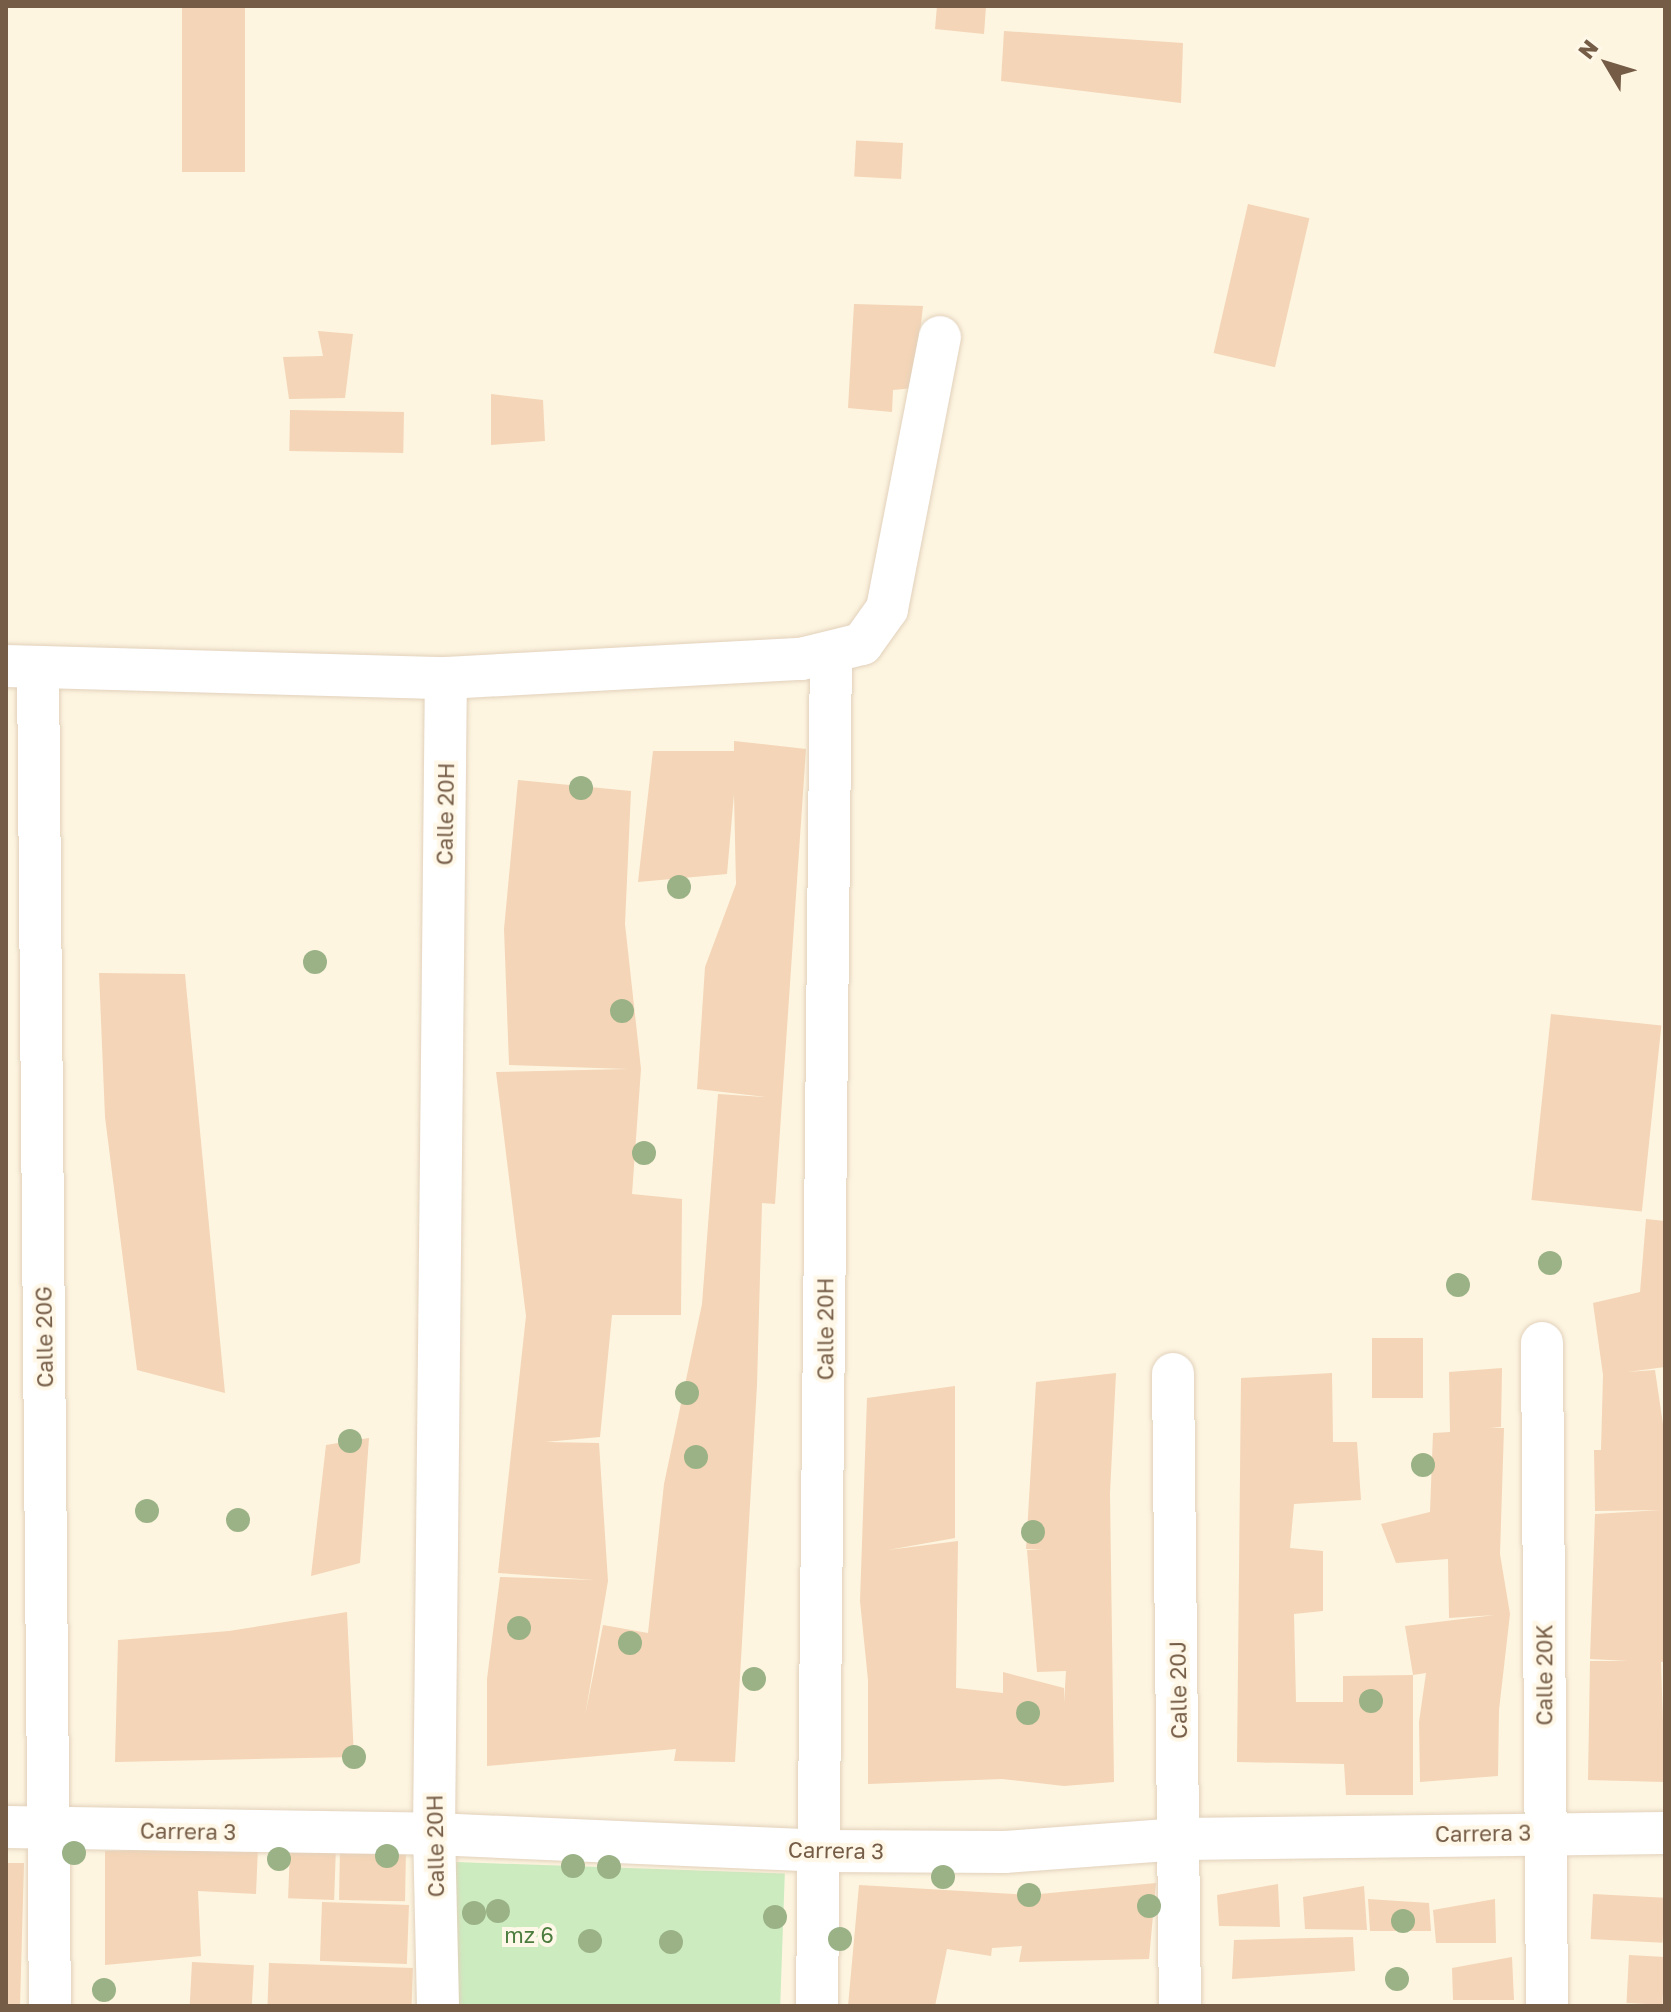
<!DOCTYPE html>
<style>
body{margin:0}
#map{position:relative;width:1671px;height:2012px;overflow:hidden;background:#fdf5e0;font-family:"Golos Text",sans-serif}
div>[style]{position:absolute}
.green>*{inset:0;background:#ccebbf;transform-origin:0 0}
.building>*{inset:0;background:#f4d5b7;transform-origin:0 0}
.roads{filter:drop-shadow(0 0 2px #e2d1bc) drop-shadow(0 0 2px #e2d1bc)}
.street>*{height:42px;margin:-21px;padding:0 21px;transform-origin:21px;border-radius:21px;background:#fff}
.trees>*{width:24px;height:24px;margin:-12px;border-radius:50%;background:#9bb287}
span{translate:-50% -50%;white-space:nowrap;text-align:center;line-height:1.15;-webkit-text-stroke:8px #fff8e8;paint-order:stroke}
.street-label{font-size:22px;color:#755c46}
.park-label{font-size:22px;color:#4b7c3e}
.frame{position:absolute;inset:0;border:8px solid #755c46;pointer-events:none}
.north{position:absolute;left:1567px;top:24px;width:80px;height:80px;-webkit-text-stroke:6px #fff8e8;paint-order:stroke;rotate:308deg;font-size:22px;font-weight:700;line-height:32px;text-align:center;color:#755c46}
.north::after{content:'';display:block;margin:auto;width:28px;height:36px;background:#755c46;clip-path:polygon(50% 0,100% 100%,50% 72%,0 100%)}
</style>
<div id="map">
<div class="green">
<div style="left:456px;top:1862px;width:329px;height:144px;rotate:2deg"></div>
</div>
<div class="building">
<div style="left:182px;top:6px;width:63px;height:166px"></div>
<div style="clip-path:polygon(937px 6px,986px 6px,984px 34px,935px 29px)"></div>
<div style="clip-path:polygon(1004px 31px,1183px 43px,1181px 103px,1001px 81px)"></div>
<div style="left:903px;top:143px;width:36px;height:47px;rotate:93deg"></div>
<div style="left:1248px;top:204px;width:63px;height:153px;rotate:13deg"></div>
<div style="clip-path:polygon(854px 304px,923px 306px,914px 388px,893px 390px,892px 412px,848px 408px)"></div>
<div style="clip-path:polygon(318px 331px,353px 334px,345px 398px,289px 399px,283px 357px,323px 356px)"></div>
<div style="clip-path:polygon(491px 394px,543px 400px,545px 441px,491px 445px)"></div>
<div style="left:290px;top:410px;width:114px;height:41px;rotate:1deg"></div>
<div style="clip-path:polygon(734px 741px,806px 749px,775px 1204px,762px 1203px,757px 1385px,735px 1762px,674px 1761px,676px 1749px,487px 1766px,487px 1679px,500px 1577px,595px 1580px,498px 1573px,526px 1316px,496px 1072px,628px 1069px,509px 1065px,504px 929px,518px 780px,631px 791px,625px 924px,641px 1069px,632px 1194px,682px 1199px,681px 1315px,612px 1315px,600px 1437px,545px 1442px,599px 1443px,608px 1581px,585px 1716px,603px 1625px,648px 1633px,664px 1484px,702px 1304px,718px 1094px,766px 1097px,697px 1089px,705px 967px,736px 884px,734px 794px,727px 874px,638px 882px,653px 751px,734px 751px)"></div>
<div style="clip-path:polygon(99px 973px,185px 974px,225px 1393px,137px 1370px,105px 1117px)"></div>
<div style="left:1551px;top:1014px;width:111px;height:187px;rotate:6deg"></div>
<div style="clip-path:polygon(1646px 1219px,1665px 1221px,1665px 1367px,1627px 1372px,1655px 1370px,1665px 1438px,1665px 1662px,1661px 1662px,1665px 1782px,1588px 1780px,1590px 1661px,1628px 1661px,1590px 1659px,1595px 1514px,1661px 1510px,1595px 1511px,1594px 1450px,1601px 1450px,1603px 1375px,1593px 1303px,1640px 1292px)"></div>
<div style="left:1423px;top:1338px;width:60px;height:51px;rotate:90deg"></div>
<div style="clip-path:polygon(1502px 1368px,1501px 1427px,1490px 1428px,1504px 1428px,1500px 1554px,1510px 1614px,1499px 1710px,1498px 1776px,1420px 1782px,1419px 1722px,1426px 1673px,1413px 1675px,1405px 1626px,1495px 1615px,1449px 1618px,1448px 1559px,1396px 1563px,1381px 1524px,1430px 1512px,1433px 1433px,1450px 1432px,1449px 1372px)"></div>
<div style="clip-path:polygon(1116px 1373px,1110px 1493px,1114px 1782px,1064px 1786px,1002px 1779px,868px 1784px,868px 1680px,860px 1601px,867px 1398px,955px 1386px,955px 1538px,888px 1550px,958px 1541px,956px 1688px,1003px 1693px,1003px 1672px,1064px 1688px,1064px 1703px,1066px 1671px,1037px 1672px,1027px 1550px,1043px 1550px,1026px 1549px,1036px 1382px)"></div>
<div style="clip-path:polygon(1332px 1373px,1333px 1442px,1357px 1442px,1361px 1500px,1294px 1504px,1290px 1548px,1323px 1551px,1323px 1611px,1294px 1614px,1296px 1702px,1343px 1702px,1343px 1676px,1413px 1675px,1413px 1795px,1346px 1795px,1344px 1764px,1237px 1762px,1241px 1378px)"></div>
<div style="clip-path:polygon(369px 1438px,360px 1563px,311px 1576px,326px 1445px)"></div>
<div style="clip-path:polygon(347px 1612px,354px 1757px,115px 1762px,118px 1640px,229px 1631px)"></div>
<div style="left:336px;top:1846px;width:54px;height:46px;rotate:92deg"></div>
<div style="clip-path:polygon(258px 1847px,256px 1894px,198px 1891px,201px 1956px,105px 1965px,105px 1851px)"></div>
<div style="left:340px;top:1847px;width:66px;height:53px;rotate:1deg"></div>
<div style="clip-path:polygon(6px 1863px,24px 1863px,20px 2006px,6px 2006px)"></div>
<div style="clip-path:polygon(1156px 1883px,1149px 1959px,1019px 1962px,1022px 1946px,992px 1948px,991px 1956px,947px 1949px,935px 2006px,848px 2006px,859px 1885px,1029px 1895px)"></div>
<div style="clip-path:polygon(1278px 1884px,1280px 1927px,1219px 1926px,1217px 1895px)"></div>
<div style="clip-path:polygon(1364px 1886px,1367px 1930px,1305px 1929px,1303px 1897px)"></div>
<div style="left:1593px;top:1894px;width:72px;height:45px;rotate:3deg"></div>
<div style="clip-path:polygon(1368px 1899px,1429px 1903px,1431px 1931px,1370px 1931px)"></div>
<div style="clip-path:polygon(1495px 1899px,1496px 1943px,1436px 1943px,1433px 1910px)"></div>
<div style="left:322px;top:1902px;width:87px;height:59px;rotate:2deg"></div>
<div style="clip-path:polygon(1353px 1937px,1355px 1971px,1232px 1979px,1234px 1940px)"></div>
<div style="left:1629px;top:1955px;width:36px;height:48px;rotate:3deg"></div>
<div style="clip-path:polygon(1512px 1957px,1514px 2000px,1453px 2000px,1452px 1968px)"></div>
<div style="left:192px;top:1962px;width:62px;height:44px;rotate:3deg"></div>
<div style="left:269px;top:1963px;width:144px;height:43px;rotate:2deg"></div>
</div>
<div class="roads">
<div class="street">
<div style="left:6px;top:666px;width:440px;rotate:1.6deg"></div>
<div style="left:446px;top:678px;width:356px;rotate:-3.1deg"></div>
<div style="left:801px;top:659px;width:63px;rotate:-13.8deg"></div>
<div style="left:862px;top:644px;width:43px;rotate:-54.5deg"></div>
<div style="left:887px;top:609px;width:277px;rotate:-79deg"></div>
<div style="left:38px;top:667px;width:1339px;rotate:89.49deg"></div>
<div style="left:1542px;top:1343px;width:663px;rotate:89.57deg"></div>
<div style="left:1173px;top:1374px;width:632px;rotate:89.37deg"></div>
<div style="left:6px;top:1827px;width:428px;rotate:0.9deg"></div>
<div style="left:434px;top:1834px;width:386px;rotate:2.5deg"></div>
<div style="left:820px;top:1851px;width:184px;rotate:0.3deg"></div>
<div style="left:1004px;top:1852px;width:177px;rotate:-4.2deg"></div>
<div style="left:1181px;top:1839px;width:484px;rotate:-0.7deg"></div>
<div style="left:438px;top:2006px;width:172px;rotate:-91.3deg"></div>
<div style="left:434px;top:1834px;width:1156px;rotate:-89.41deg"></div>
<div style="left:817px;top:2006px;width:1354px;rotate:-89.41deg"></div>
</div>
</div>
<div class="trees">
<div style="left:581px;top:788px"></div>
<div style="left:679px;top:887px"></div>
<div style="left:315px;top:962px"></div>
<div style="left:622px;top:1011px"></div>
<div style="left:644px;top:1153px"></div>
<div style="left:1550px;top:1263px"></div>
<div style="left:1458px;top:1285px"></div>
<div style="left:687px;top:1393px"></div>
<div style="left:350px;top:1441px"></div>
<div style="left:696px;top:1457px"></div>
<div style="left:1423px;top:1465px"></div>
<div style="left:147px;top:1511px"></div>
<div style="left:238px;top:1520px"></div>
<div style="left:1033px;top:1532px"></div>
<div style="left:519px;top:1628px"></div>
<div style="left:630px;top:1643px"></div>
<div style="left:754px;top:1679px"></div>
<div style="left:1371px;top:1701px"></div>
<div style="left:1028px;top:1713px"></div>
<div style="left:354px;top:1757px"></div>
<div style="left:74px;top:1853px"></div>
<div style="left:387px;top:1856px"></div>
<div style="left:279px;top:1859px"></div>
<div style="left:573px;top:1866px"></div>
<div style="left:609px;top:1867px"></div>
<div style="left:943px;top:1877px"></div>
<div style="left:1029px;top:1895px"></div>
<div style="left:1149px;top:1906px"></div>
<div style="left:498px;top:1911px"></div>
<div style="left:474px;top:1913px"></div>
<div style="left:775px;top:1917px"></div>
<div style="left:1403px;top:1921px"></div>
<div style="left:840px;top:1939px"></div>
<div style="left:590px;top:1941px"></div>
<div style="left:671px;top:1942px"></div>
<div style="left:1397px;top:1979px"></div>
<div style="left:104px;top:1990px"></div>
</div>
<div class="street-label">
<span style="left:445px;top:814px;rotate:-89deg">Calle 20H</span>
<span style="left:825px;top:1329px;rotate:-90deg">Calle 20H</span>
<span style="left:44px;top:1337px;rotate:-91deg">Calle 20G</span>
<span style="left:1544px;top:1675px;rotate:-90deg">Calle 20K</span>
<span style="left:1178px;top:1690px;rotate:-91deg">Calle 20J</span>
<span style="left:188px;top:1831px;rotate:1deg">Carrera 3</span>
<span style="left:1483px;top:1833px;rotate:-1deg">Carrera 3</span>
<span style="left:435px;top:1846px;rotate:-91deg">Calle 20H</span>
<span style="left:836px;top:1850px;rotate:1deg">Carrera 3</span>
</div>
<div class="park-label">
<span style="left:529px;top:1935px">mz 6</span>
</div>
<div class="frame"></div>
<div class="north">N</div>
</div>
